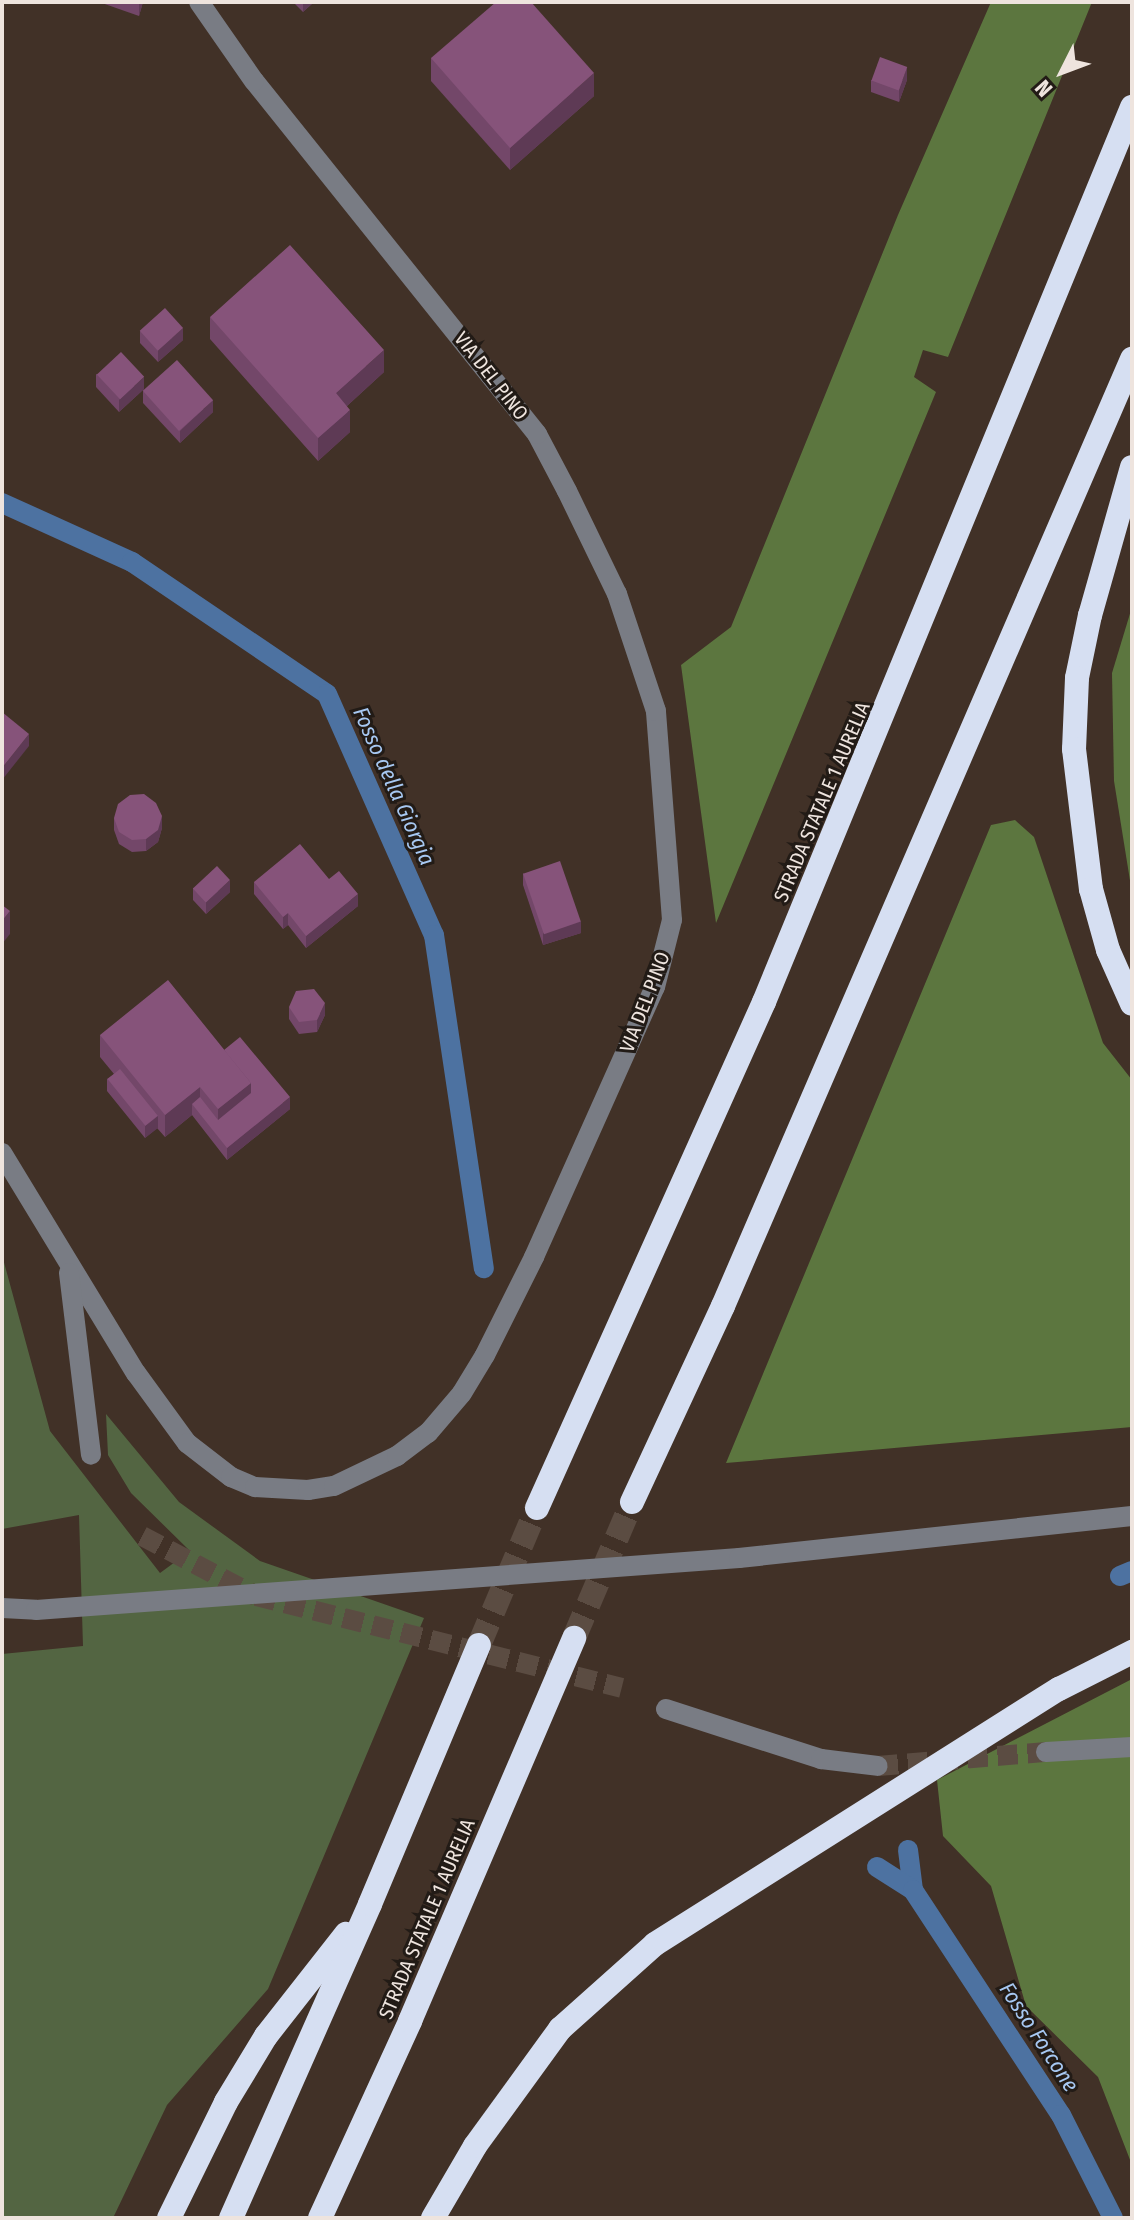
<!DOCTYPE html>
<style>
body{margin:0}
#map{position:relative;width:1134px;height:2220px;overflow:hidden;background:#413127;font-family:"Fira Sans Condensed",sans-serif}
div>[style]{position:absolute}
.green>*{inset:0;background:#536542}
.forest>*{inset:0;background:#5c763f}
.stream>*{height:20px;margin:-10px;padding:0 10px;transform-origin:10px;border-radius:10px;background:#4d72a1}
.minor-tunnel>*{height:20px;margin-top:-10px;transform-origin:0;background:repeating-linear-gradient(90deg,#5b4c42 0 20px,transparent 0 30px)}
.highway-tunnel>*{height:24px;margin-top:-12px;transform-origin:0;background:repeating-linear-gradient(90deg,#5b4c42 0 24px,transparent 0 36px)}
.minor>*{height:20px;margin:-10px;padding:0 10px;transform-origin:10px;border-radius:10px;background:#797c84}
.highway>*{height:24px;margin:-12px;padding:0 12px;transform-origin:12px;border-radius:12px;background:#d6dff2}
.wall>*{inset:0;background:#734769}
.shaded-wall>*{inset:0;background:#5e3a55}
.building>*{inset:0;background:#86537a;transform-origin:0 0}
span{translate:-50% -50%;white-space:nowrap;text-align:center;line-height:1.15;-webkit-text-stroke:6px #221b16;paint-order:stroke}
.street-label{font-size:20px;color:#eee4de}
.water-label{font-size:22px;color:#a7c8f2;font-style:italic}
.frame{position:absolute;inset:0;border:4px solid #eee4de;pointer-events:none}
.north{position:absolute;left:1022px;top:32px;width:80px;height:80px;-webkit-text-stroke:6px #221b16;paint-order:stroke;rotate:228deg;font-size:22px;font-weight:700;line-height:32px;text-align:center;color:#eee4de}
.north::after{content:'';display:block;margin:auto;width:28px;height:36px;background:#eee4de;clip-path:polygon(50% 0,100% 100%,50% 72%,0 100%)}
</style>
<div id="map">
<div class="green">
<div style="clip-path:polygon(2px 1255px,50px 1431px,160px 1573px,190px 1551px,131px 1493px,108px 1455px,106px 1414px,179px 1502px,260px 1561px,424px 1618px,268px 1989px,167px 2105px,113px 2218px,2px 2218px,2px 1654px,83px 1646px,79px 1515px,2px 1529px)"></div>
</div>
<div class="forest">
<div style="clip-path:polygon(991px 2px,1092px 2px,948px 357px,923px 350px,914px 377px,936px 392px,716px 923px,681px 665px,731px 627px,898px 215px)"></div>
<div style="clip-path:polygon(1132px 607px,1132px 893px,1114px 781px,1112px 673px)"></div>
<div style="clip-path:polygon(1015px 820px,1034px 837px,1103px 1043px,1132px 1080px,1132px 1427px,726px 1463px,991px 825px)"></div>
<div style="clip-path:polygon(1132px 1679px,1132px 2165px,1098px 2077px,1026px 2006px,991px 1886px,943px 1836px,937px 1780px)"></div>
</div>
<div class="stream">
<div style="left:2px;top:503px;width:143px;rotate:24.4deg"></div>
<div style="left:132px;top:562px;width:235px;rotate:34.1deg"></div>
<div style="left:327px;top:694px;width:264px;rotate:66.1deg"></div>
<div style="left:434px;top:935px;width:337px;rotate:81.5deg"></div>
<div style="left:1120px;top:1576px;width:13px;rotate:-23deg"></div>
<div style="left:908px;top:1850px;width:40px;rotate:82.9deg"></div>
<div style="left:877px;top:1867px;width:43px;rotate:32.6deg"></div>
<div style="left:913px;top:1890px;width:269px;rotate:56.7deg"></div>
<div style="left:1061px;top:2115px;width:115px;rotate:63.2deg"></div>
</div>
<div class="minor-tunnel">
<div style="left:142px;top:1536px;width:129px;rotate:27.8deg"></div>
<div style="left:256px;top:1596px;width:377px;rotate:14.1deg"></div>
<div style="left:878px;top:1766px;width:169px;rotate:-4.8deg"></div>
</div>
<div class="highway-tunnel">
<div style="left:574px;top:1638px;width:148px;rotate:-66.9deg"></div>
<div style="left:479px;top:1645px;width:149px;rotate:-67.1deg"></div>
</div>
<div class="minor">
<div style="left:2px;top:1153px;width:258px;rotate:58.7deg"></div>
<div style="left:136px;top:1373px;width:87px;rotate:53.9deg"></div>
<div style="left:187px;top:1443px;width:56px;rotate:37.7deg"></div>
<div style="left:231px;top:1477px;width:26px;rotate:23deg"></div>
<div style="left:255px;top:1487px;width:53px;rotate:3.2deg"></div>
<div style="left:308px;top:1490px;width:26px;rotate:-9deg"></div>
<div style="left:334px;top:1486px;width:70px;rotate:-25.5deg"></div>
<div style="left:397px;top:1456px;width:39px;rotate:-37deg"></div>
<div style="left:428px;top:1433px;width:52px;rotate:-49.6deg"></div>
<div style="left:462px;top:1393px;width:44px;rotate:-58.8deg"></div>
<div style="left:485px;top:1355px;width:110px;rotate:-63.4deg"></div>
<div style="left:534px;top:1257px;width:296px;rotate:-65.9deg"></div>
<div style="left:655px;top:987px;width:69px;rotate:-75.8deg"></div>
<div style="left:672px;top:920px;width:210px;rotate:-94.4deg"></div>
<div style="left:656px;top:711px;width:123px;rotate:-108.4deg"></div>
<div style="left:617px;top:594px;width:114px;rotate:-115.9deg"></div>
<div style="left:567px;top:491px;width:64px;rotate:-117.8deg"></div>
<div style="left:537px;top:434px;width:452px;rotate:-128.7deg"></div>
<div style="left:254px;top:81px;width:96px;rotate:-124.8deg"></div>
<div style="left:69px;top:1273px;width:183px;rotate:83.1deg"></div>
<div style="left:2px;top:1608px;width:34px;rotate:3deg"></div>
<div style="left:36px;top:1610px;width:705px;rotate:-4.23deg"></div>
<div style="left:739px;top:1558px;width:395px;rotate:-6.1deg"></div>
<div style="left:666px;top:1709px;width:163px;rotate:17.9deg"></div>
<div style="left:821px;top:1759px;width:57px;rotate:7deg"></div>
<div style="left:1046px;top:1752px;width:86px;rotate:-3.3deg"></div>
</div>
<div class="highway">
<div style="left:1132px;top:467px;width:154px;rotate:105.8deg"></div>
<div style="left:1090px;top:615px;width:64px;rotate:101.7deg"></div>
<div style="left:1077px;top:678px;width:71px;rotate:92.4deg"></div>
<div style="left:1074px;top:749px;width:141px;rotate:83.1deg"></div>
<div style="left:1091px;top:889px;width:63px;rotate:74.4deg"></div>
<div style="left:1108px;top:950px;width:59px;rotate:66deg"></div>
<div style="left:632px;top:1502px;width:216px;rotate:-65.1deg"></div>
<div style="left:723px;top:1306px;width:1032px;rotate:-66.64deg"></div>
<div style="left:537px;top:1508px;width:555px;rotate:-65.84deg"></div>
<div style="left:764px;top:1002px;width:968px;rotate:-67.65deg"></div>
<div style="left:169px;top:2218px;width:129px;rotate:-63.8deg"></div>
<div style="left:226px;top:2102px;width:77px;rotate:-58.8deg"></div>
<div style="left:266px;top:2036px;width:130px;rotate:-51.9deg"></div>
<div style="left:231px;top:2218px;width:343px;rotate:-66.1deg"></div>
<div style="left:370px;top:1904px;width:281px;rotate:-67.2deg"></div>
<div style="left:320px;top:2218px;width:217px;rotate:-65.4deg"></div>
<div style="left:410px;top:2021px;width:417px;rotate:-66.8deg"></div>
<div style="left:433px;top:2218px;width:83px;rotate:-59.7deg"></div>
<div style="left:475px;top:2146px;width:145px;rotate:-54deg"></div>
<div style="left:560px;top:2029px;width:127px;rotate:-41.8deg"></div>
<div style="left:655px;top:1944px;width:478px;rotate:-32.3deg"></div>
<div style="left:1059px;top:1689px;width:82px;rotate:-26.9deg"></div>
</div>
<div class="wall">
<div style="clip-path:polygon(99px 2px,143px 2px,139px 16px)"></div>
<div style="clip-path:polygon(293px 2px,314px 2px,303px 12px)"></div>
<div style="clip-path:polygon(431px 58px,594px 96px,510px 170px,431px 81px)"></div>
<div style="clip-path:polygon(871px 80px,907px 80px,899px 102px,871px 92px)"></div>
<div style="clip-path:polygon(210px 317px,384px 372px,347px 406px,350px 432px,318px 461px,210px 339px)"></div>
<div style="clip-path:polygon(140px 331px,183px 340px,158px 362px,140px 343px)"></div>
<div style="clip-path:polygon(96px 374px,144px 389px,119px 412px,96px 387px)"></div>
<div style="clip-path:polygon(143px 391px,213px 412px,180px 443px,143px 403px)"></div>
<div style="clip-path:polygon(114px 818px,162px 828px,158px 842px,146px 851px,132px 852px,119px 844px,114px 830px)"></div>
<div style="clip-path:polygon(523px 873px,581px 933px,543px 945px,523px 885px)"></div>
<div style="clip-path:polygon(329px 879px,358px 906px,306px 948px,288px 925px,283px 929px,254px 894px,254px 882px)"></div>
<div style="clip-path:polygon(193px 888px,230px 892px,206px 914px,193px 900px)"></div>
<div style="clip-path:polygon(289px 1007px,325px 1015px,317px 1032px,299px 1034px,289px 1019px)"></div>
<div style="clip-path:polygon(100px 1035px,224px 1050px,290px 1109px,227px 1160px,192px 1115px,165px 1137px,157px 1128px,145px 1138px,107px 1091px,107px 1079px,114px 1074px,100px 1057px)"></div>
</div>
<div class="shaded-wall">
<div style="clip-path:polygon(139px 2px,143px 2px,139px 16px)"></div>
<div style="clip-path:polygon(303px 2px,314px 2px,303px 12px)"></div>
<div style="clip-path:polygon(907px 67px,907px 80px,899px 102px,899px 90px)"></div>
<div style="clip-path:polygon(594px 73px,594px 96px,510px 170px,510px 148px)"></div>
<div style="clip-path:polygon(183px 328px,183px 340px,158px 362px,158px 350px)"></div>
<div style="clip-path:polygon(384px 350px,384px 372px,336px 416px,336px 393px)"></div>
<div style="clip-path:polygon(144px 377px,144px 389px,119px 412px,119px 400px)"></div>
<div style="clip-path:polygon(213px 400px,213px 412px,180px 443px,180px 431px)"></div>
<div style="clip-path:polygon(350px 410px,350px 432px,318px 461px,318px 438px)"></div>
<div style="clip-path:polygon(29px 734px,29px 746px,2px 780px,2px 768px)"></div>
<div style="clip-path:polygon(162px 816px,162px 828px,158px 842px,146px 851px,146px 839px)"></div>
<div style="clip-path:polygon(230px 880px,230px 892px,206px 914px,206px 902px)"></div>
<div style="clip-path:polygon(358px 894px,358px 906px,306px 948px,306px 936px)"></div>
<div style="clip-path:polygon(10px 911px,10px 934px,2px 944px,2px 921px)"></div>
<div style="clip-path:polygon(288px 913px,288px 925px,283px 929px,283px 917px)"></div>
<div style="clip-path:polygon(581px 921px,581px 933px,543px 945px,543px 933px)"></div>
<div style="clip-path:polygon(325px 1003px,325px 1015px,317px 1032px,317px 1020px)"></div>
<div style="clip-path:polygon(251px 1083px,251px 1105px,218px 1132px,218px 1109px)"></div>
<div style="clip-path:polygon(200px 1087px,200px 1109px,192px 1104px,192px 1115px,165px 1137px,165px 1115px)"></div>
<div style="clip-path:polygon(290px 1097px,290px 1109px,227px 1160px,227px 1148px)"></div>
<div style="clip-path:polygon(158px 1116px,158px 1128px,145px 1138px,145px 1126px)"></div>
</div>
<div class="building">
<div style="clip-path:polygon(496px 2px,531px 2px,594px 73px,510px 148px,431px 58px)"></div>
<div style="left:880px;top:57px;width:29px;height:25px;rotate:20deg"></div>
<div style="clip-path:polygon(290px 245px,384px 350px,336px 393px,350px 410px,318px 438px,210px 317px)"></div>
<div style="left:165px;top:308px;width:27px;height:34px;rotate:48deg"></div>
<div style="left:121px;top:352px;width:34px;height:33px;rotate:47deg"></div>
<div style="left:177px;top:360px;width:54px;height:46px;rotate:48deg"></div>
<div style="clip-path:polygon(2px 712px,29px 734px,2px 768px)"></div>
<div style="clip-path:polygon(144px 794px,156px 803px,162px 816px,158px 830px,146px 839px,132px 840px,119px 832px,114px 818px,118px 804px,130px 795px)"></div>
<div style="clip-path:polygon(300px 844px,329px 879px,339px 871px,358px 894px,306px 936px,288px 913px,283px 917px,254px 882px)"></div>
<div style="left:560px;top:861px;width:64px;height:39px;rotate:71deg"></div>
<div style="left:217px;top:866px;width:19px;height:33px;rotate:47deg"></div>
<div style="clip-path:polygon(2px 905px,10px 911px,2px 921px)"></div>
<div style="clip-path:polygon(168px 980px,251px 1083px,218px 1109px,200px 1087px,165px 1115px,100px 1035px)"></div>
<div style="clip-path:polygon(314px 989px,325px 1003px,317px 1020px,299px 1022px,289px 1007px,296px 991px)"></div>
<div style="clip-path:polygon(240px 1037px,290px 1097px,227px 1148px,192px 1104px,200px 1097px,218px 1120px,251px 1093px,251px 1083px,224px 1050px)"></div>
<div style="left:120px;top:1069px;width:60px;height:16px;rotate:51deg"></div>
</div>
<div class="street-label">
<span style="left:491px;top:376px;rotate:52deg">VIA DEL PINO</span>
<span style="left:822px;top:802px;rotate:-67deg">STRADA STATALE 1 AURELIA</span>
<span style="left:645px;top:1002px;rotate:-69deg">VIA DEL PINO</span>
<span style="left:427px;top:1919px;rotate:-67deg">STRADA STATALE 1 AURELIA</span>
</div>
<div class="water-label">
<span style="left:394px;top:786px;rotate:66deg">Fosso della Giorgia</span>
<span style="left:1039px;top:2037px;rotate:57deg">Fosso Forcone</span>
</div>
<div class="frame"></div>
<div class="north">N</div>
</div>
